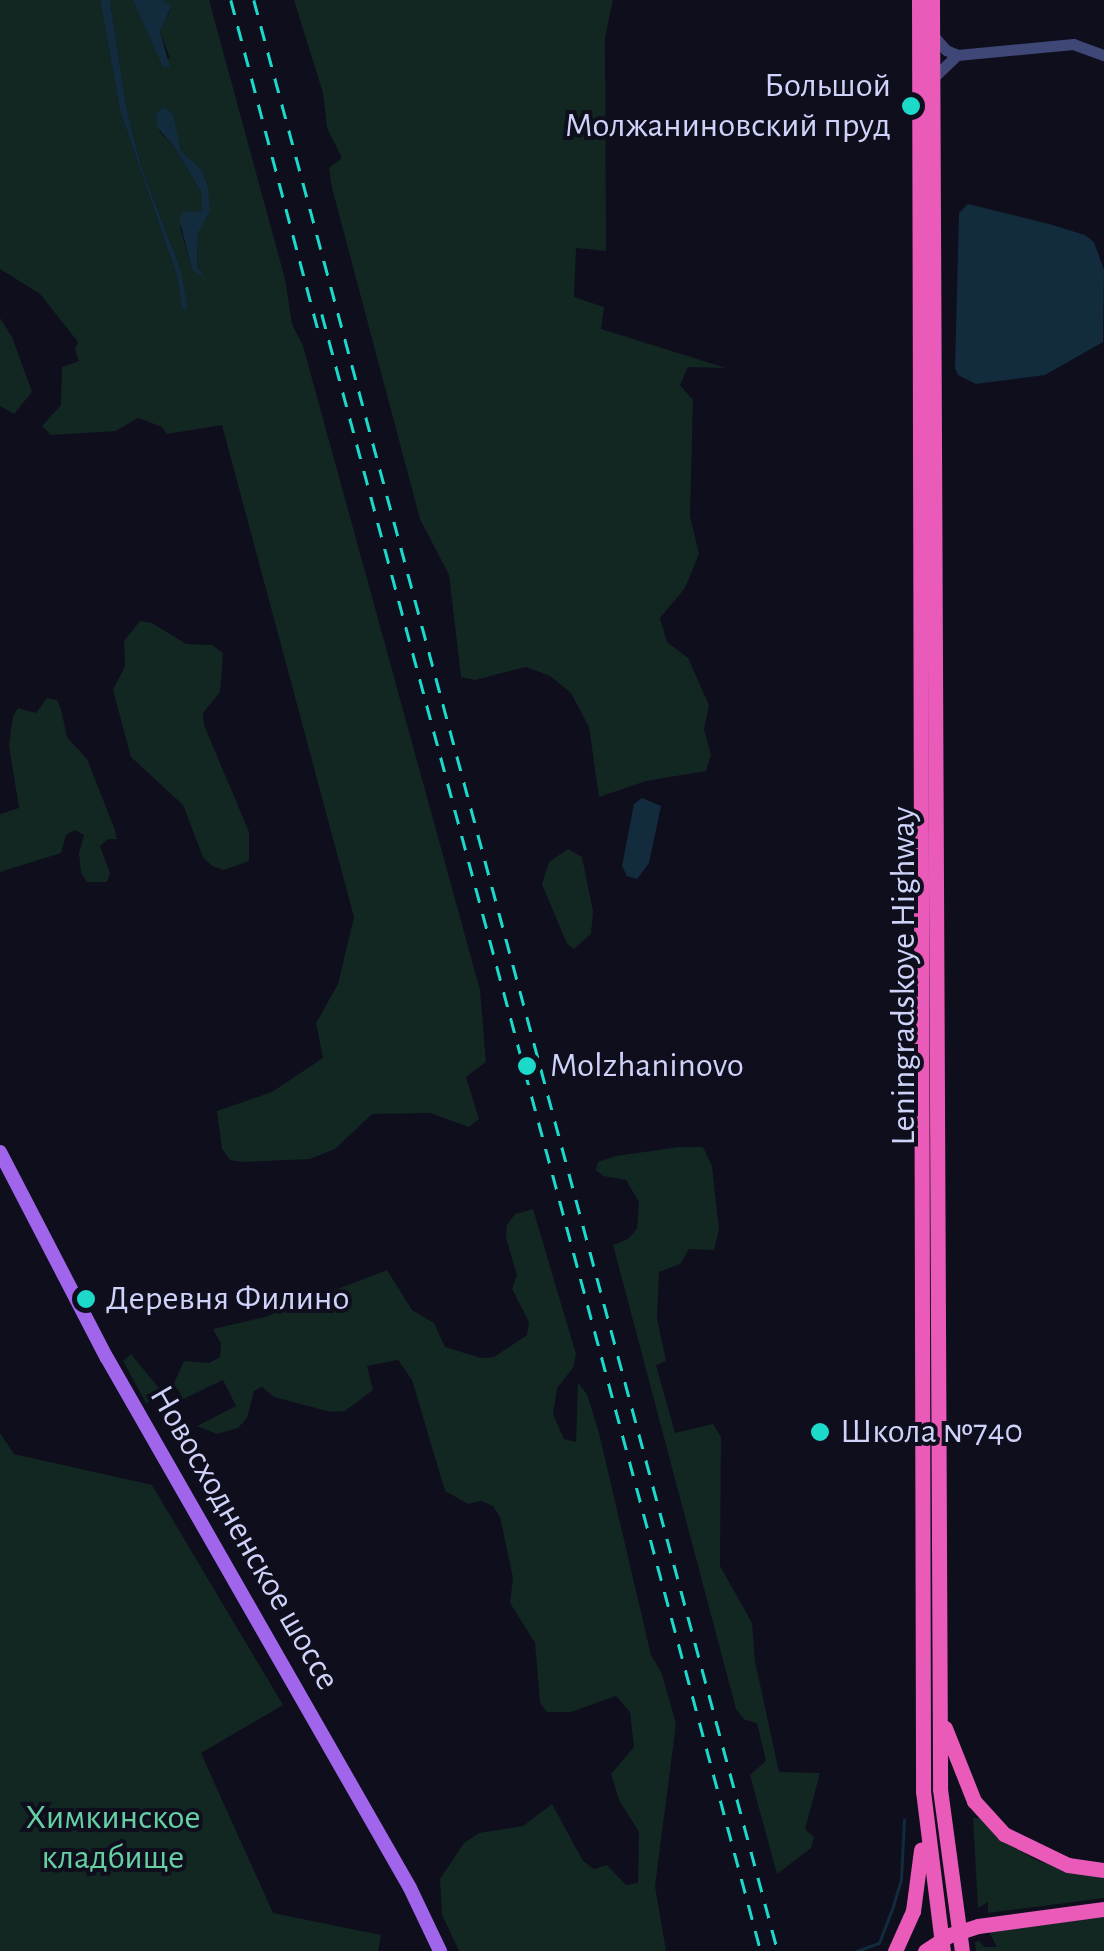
<!DOCTYPE html>
<meta charset="utf-8">
<style>
body{margin:0}
#map{position:relative;width:1104px;height:1951px;overflow:hidden;background:#0e0e1d;font-family:"Alegreya Sans",sans-serif}
div>[style]{position:absolute}
.green>*{inset:0;background:#122622}
.water>*{inset:0;background:#122b3d}
.stream>*{height:2.5px;margin:-1.25px;padding:0 1.25px;transform-origin:1.25px;border-radius:1.25px;background:#122b3d}
.minor>*{height:11px;margin:-5.5px;padding:0 5.5px;transform-origin:5.5px;border-radius:5.5px;background:#3f4776}
.major>*{height:14px;margin:-7px;padding:0 7px;transform-origin:7px;border-radius:7px;background:#a065eb}
.highway>*{height:15px;margin:-7.5px;padding:0 7.5px;transform-origin:7.5px;border-radius:7.5px;background:#ea5ab9}
.rail>*{height:2.5px;margin-top:-1.25px;transform-origin:0;background:repeating-linear-gradient(90deg,#1cd9ca 0 15px,transparent 0 27px)}
.highway-bridge>*{height:15px;margin:-7.5px;padding:0 7.5px;transform-origin:7.5px;border-radius:7.5px;background:#ea5ab9}
.dots>*{width:28px;height:28px;translate:-50% -50%;box-sizing:border-box;border:5px solid #0e0e1d;border-radius:50%}
span{translate:-50% -50%;white-space:nowrap;text-align:center;line-height:1.15;-webkit-text-stroke:8px #0e0e1d;paint-order:stroke}
.poi-label{font-size:35px;color:#d0d3f9}
.right{translate:-100% -50%;text-align:right}
.left{translate:0 -50%;text-align:left}
.street-label{font-size:35px;color:#d0d3f9}
.park-label{font-size:35px;color:#66cfa2}
</style>
<div id="map">
<div class="green">
<div style="clip-path:polygon(evenodd,0 0,100px 0,120px 111px,177px 276px,182px 308px,180px 267px,142px 169px,126px 105px,110px 0,133px 0,164px 61px,170px 58px,160px 32px,171px 8px,163px 0,209px 0,285px 279px,292px 324px,303px 346px,480px 990px,486px 1062px,466px 1077px,479px 1119px,469px 1127px,430px 1113px,372px 1114px,335px 1149px,310px 1159px,244px 1162px,230px 1160px,222px 1149px,217px 1111px,272px 1092px,323px 1058px,316px 1023px,338px 984px,354px 917px,222px 425px,167px 434px,162px 427px,138px 418px,116px 431px,51px 435px,42px 426px,61px 405px,62px 367px,79px 361px,75px 349px,78px 342px,40px 294px,0 269px,0 0,174px 128px,181px 151px,202px 170px,208px 187px,208px 197px,198px 233px,197px 265px,205px 278px,191px 266px,180px 227px,202px 212px,202px 194px,175px 148px,159px 131px,174px 128px)"></div>
<div style="clip-path:polygon(294px 0,613px 0,605px 37px,606px 251px,576px 248px,574px 297px,604px 307px,601px 329px,726px 368px,688px 367px,680px 385px,693px 400px,690px 516px,699px 554px,685px 588px,660px 618px,667px 642px,688px 658px,709px 705px,704px 729px,711px 755px,706px 771px,646px 781px,599px 797px,589px 727px,571px 693px,550px 676px,526px 667px,475px 680px,461px 677px,449px 575px,420px 519px,332px 188px,329px 168px,342px 158px,327px 128px,323px 93px)"></div>
<div style="clip-path:polygon(0 318px,12px 337px,32px 392px,14px 414px,0 406px)"></div>
<div style="clip-path:polygon(140px 621px,152px 623px,186px 644px,212px 645px,223px 653px,220px 692px,203px 713px,204px 725px,249px 832px,249px 861px,224px 870px,212px 866px,203px 857px,183px 805px,131px 757px,113px 690px,125px 666px,124px 641px)"></div>
<div style="clip-path:polygon(47px 698px,57px 700px,61px 709px,67px 737px,87px 759px,115px 830px,117px 839px,108px 839px,100px 846px,110px 873px,107px 882px,87px 882px,81px 873px,79px 853px,84px 835px,75px 830px,66px 835px,61px 853px,0 872px,0 814px,19px 808px,9px 745px,13px 716px,18px 708px,36px 713px)"></div>
<div style="clip-path:polygon(568px 849px,582px 857px,593px 911px,591px 934px,574px 949px,567px 944px,542px 884px,549px 862px)"></div>
<div style="clip-path:polygon(679px 1147px,703px 1147px,712px 1166px,719px 1229px,714px 1250px,689px 1249px,680px 1264px,659px 1272px,657px 1318px,666px 1361px,656px 1365px,675px 1433px,713px 1424px,721px 1437px,720px 1566px,752px 1623px,755px 1661px,779px 1772px,820px 1773px,805px 1829px,814px 1837px,811px 1848px,777px 1874px,750px 1775px,766px 1761px,757px 1723px,745px 1720px,736px 1709px,613px 1245px,628px 1239px,637px 1229px,639px 1202px,626px 1180px,603px 1176px,596px 1170px,598px 1162px,616px 1156px)"></div>
<div style="clip-path:polygon(533px 1209px,576px 1354px,573px 1368px,557px 1388px,553px 1414px,564px 1439px,576px 1442px,578px 1383px,587px 1394px,599px 1433px,651px 1655px,662px 1674px,676px 1724px,655px 1886px,666px 1951px,459px 1951px,442px 1915px,440px 1879px,464px 1843px,479px 1833px,523px 1826px,552px 1804px,583px 1861px,594px 1869px,607px 1865px,626px 1885px,638px 1883px,639px 1832px,619px 1800px,611px 1774px,634px 1747px,630px 1712px,616px 1696px,571px 1712px,547px 1712px,540px 1703px,535px 1643px,510px 1603px,513px 1578px,500px 1517px,493px 1506px,481px 1501px,468px 1504px,445px 1491px,412px 1380px,398px 1360px,367px 1366px,373px 1390px,345px 1411px,331px 1412px,274px 1397px,262px 1387px,254px 1391px,247px 1418px,238px 1428px,217px 1434px,197px 1426px,236px 1406px,223px 1380px,183px 1399px,178px 1389px,166px 1388px,159px 1399px,146px 1403px,123px 1361px,131px 1354px,159px 1388px,174px 1383px,184px 1361px,209px 1363px,220px 1357px,221px 1344px,213px 1329px,265px 1317px,387px 1270px,412px 1310px,434px 1323px,445px 1347px,481px 1358px,494px 1357px,527px 1335px,529px 1322px,512px 1289px,517px 1275px,506px 1238px,507px 1225px,515px 1214px)"></div>
<div style="clip-path:polygon(0 1433px,14px 1454px,152px 1485px,283px 1705px,201px 1753px,273px 1913px,381px 1935px,378px 1951px,0 1951px)"></div>
<div style="clip-path:polygon(973px 1818px,979px 1818px,1006px 1843px,1038px 1861px,1104px 1877px,1104px 1898px,988px 1913px,988px 1902px,978px 1908px)"></div>
<div style="clip-path:polygon(1104px 1917px,1104px 1951px,976px 1951px,975px 1942px,979px 1941px,984px 1947px,997px 1947px,989px 1932px)"></div>
</div>
<div class="water">
<div style="clip-path:polygon(100px 0,110px 0,126px 105px,142px 169px,180px 267px,188px 309px,182px 309px,177px 276px,120px 111px)"></div>
<div style="clip-path:polygon(133px 0,163px 0,171px 7px,160px 32px,170px 67px,163px 67px)"></div>
<div style="clip-path:polygon(163px 107px,173px 114px,181px 151px,202px 170px,208px 187px,210px 211px,198px 233px,197px 266px,206px 279px,192px 270px,179px 218px,184px 212px,202px 211px,202px 194px,175px 148px,157px 127px,156px 114px)"></div>
<div style="clip-path:polygon(968px 204px,1049px 224px,1085px 235px,1094px 242px,1104px 270px,1103px 342px,1045px 375px,976px 384px,958px 375px,955px 368px,959px 213px)"></div>
<div style="clip-path:polygon(642px 798px,661px 806px,649px 863px,637px 879px,627px 876px,622px 866px,634px 804px)"></div>
</div>
<div class="stream">
<div style="left:857px;top:1951px;width:23px;rotate:-20deg"></div>
<div style="left:879px;top:1943px;width:40px;rotate:-69deg"></div>
<div style="left:893px;top:1906px;width:28px;rotate:-73deg"></div>
<div style="left:901px;top:1879px;width:59px;rotate:-87.1deg"></div>
</div>
<div class="minor">
<div style="left:932px;top:34px;width:21px;rotate:49deg"></div>
<div style="left:946px;top:50px;width:12px;rotate:24deg"></div>
<div style="left:932px;top:79px;width:35px;rotate:-44deg"></div>
<div style="left:957px;top:55px;width:117px;rotate:-5.4deg"></div>
<div style="left:1073px;top:44px;width:33px;rotate:20deg"></div>
</div>
<div class="major">
<div style="left:0;top:1152px;width:232px;rotate:62.6deg"></div>
<div style="left:107px;top:1358px;width:610px;rotate:60.24deg"></div>
<div style="left:410px;top:1888px;width:70px;rotate:64.5deg"></div>
</div>
<div class="highway">
<div style="left:919px;top:0;width:1791px;rotate:89.87deg"></div>
<div style="left:923px;top:1791px;width:161px;rotate:82.9deg"></div>
<div style="left:932px;top:0;width:1789px;rotate:89.74deg"></div>
<div style="left:940px;top:1789px;width:163px;rotate:82.3deg"></div>
<div style="left:945px;top:1728px;width:79px;rotate:68.3deg"></div>
<div style="left:974px;top:1801px;width:45px;rotate:47.7deg"></div>
<div style="left:1004px;top:1834px;width:71px;rotate:25.8deg"></div>
<div style="left:1068px;top:1865px;width:36px;rotate:8deg"></div>
<div style="left:978px;top:1926px;width:127px;rotate:-7.7deg"></div>
<div style="left:895px;top:1951px;width:44px;rotate:-65.8deg"></div>
<div style="left:913px;top:1911px;width:62px;rotate:-82.5deg"></div>
</div>
<div class="rail">
<div style="left:231px;top:0;width:340px;rotate:75.2deg"></div>
<div style="left:254px;top:0;width:2020px;rotate:74.97deg"></div>
<div style="left:322px;top:314px;width:1695px;rotate:74.99deg"></div>
</div>
<div class="highway-bridge">
<div style="left:925px;top:1951px;width:30px;rotate:-33deg"></div>
<div style="left:950px;top:1935px;width:29px;rotate:-18deg"></div>
</div>
<div class="dots">
<div style="left:911px;top:106px;background:#1cd9ca"></div>
<div style="left:527px;top:1066px;background:#1cd9ca"></div>
<div style="left:86px;top:1299px;background:#1cd9ca"></div>
<div style="left:820px;top:1432px;background:#1cd9ca"></div>
</div>
<div class="poi-label">
<span class="right" style="left:891px;top:106px">Большой<br>Молжаниновский пруд</span>
<span class="left" style="left:550px;top:1066px">Molzhaninovo</span>
<span class="left" style="left:106px;top:1299px">Деревня Филино</span>
<span class="left" style="left:840px;top:1432px">Школа №740</span>
</div>
<div class="street-label">
<span style="left:904px;top:976px;rotate:-90deg">Leningradskoye Highway</span>
<span style="left:244px;top:1538px;rotate:60deg">Новосходненское шоссе</span>
</div>
<div class="park-label">
<span style="left:113px;top:1838px">Химкинское<br>кладбище</span>
</div>
</div>
